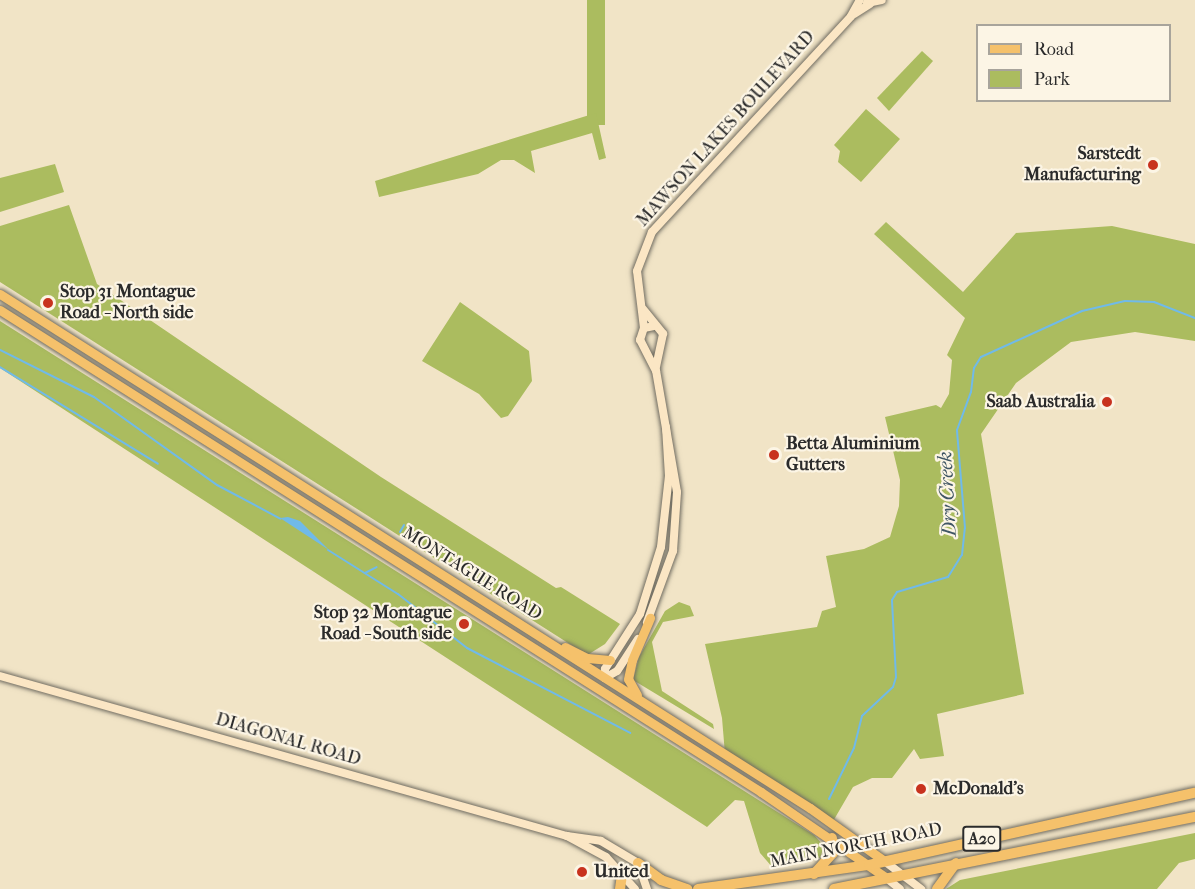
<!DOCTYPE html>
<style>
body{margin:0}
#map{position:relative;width:1195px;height:889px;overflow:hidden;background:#f1e4c6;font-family:"IM FELL French Canon",serif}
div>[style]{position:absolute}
.green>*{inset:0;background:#abbc5f;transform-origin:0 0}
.water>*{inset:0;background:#70bae9}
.stream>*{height:2px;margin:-1px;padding:0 1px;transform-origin:1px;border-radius:1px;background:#70bae9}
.roads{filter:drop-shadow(0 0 2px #706c61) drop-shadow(0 0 2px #706c61)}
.secondary>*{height:8px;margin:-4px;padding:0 4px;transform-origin:4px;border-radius:4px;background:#fbe6c4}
.primary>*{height:9px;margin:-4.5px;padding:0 4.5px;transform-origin:4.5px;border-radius:4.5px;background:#f5c16b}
.highway>*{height:10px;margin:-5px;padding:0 5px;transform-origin:5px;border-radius:5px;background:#f5c16b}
.dots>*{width:16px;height:16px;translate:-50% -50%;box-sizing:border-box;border:3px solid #fcf5e5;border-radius:50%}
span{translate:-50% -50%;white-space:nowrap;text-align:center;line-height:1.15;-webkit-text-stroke:4.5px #fcf5e5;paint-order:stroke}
.shield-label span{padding:2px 4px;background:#fcf5e5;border:2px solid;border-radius:4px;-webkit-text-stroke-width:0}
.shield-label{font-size:16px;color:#2b2b2b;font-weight:700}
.street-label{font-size:18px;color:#2b2b2b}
.poi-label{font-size:18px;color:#2b2b2b;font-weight:700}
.right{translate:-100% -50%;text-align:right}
.left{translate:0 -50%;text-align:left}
.water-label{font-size:20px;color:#405664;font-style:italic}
.legend{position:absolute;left:976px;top:24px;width:195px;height:78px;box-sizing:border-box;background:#fcf5e5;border:2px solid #a8a49b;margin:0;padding:8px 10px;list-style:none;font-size:18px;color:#2b2b2b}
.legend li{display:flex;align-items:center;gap:12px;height:30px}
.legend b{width:30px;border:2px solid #a8a49b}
</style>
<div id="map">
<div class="green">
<div style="left:587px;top:0;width:18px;height:125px"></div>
<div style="clip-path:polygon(922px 51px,933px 61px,889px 111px,877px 98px)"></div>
<div style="clip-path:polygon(866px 109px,900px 139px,861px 182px,838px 162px,840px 151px,834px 145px)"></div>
<div style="clip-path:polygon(596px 113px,606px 158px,599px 160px,592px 133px,531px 151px,535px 173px,514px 160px,501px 160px,478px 174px,379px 197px,375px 181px)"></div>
<div style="clip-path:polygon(55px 164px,64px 192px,0 212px,0 178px)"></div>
<div style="clip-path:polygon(69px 205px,97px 284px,381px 477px,556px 588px,561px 587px,620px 624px,605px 644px,589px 654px,579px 650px,0 282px,0 226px)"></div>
<div style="clip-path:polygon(886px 222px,963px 292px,1016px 233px,1112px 226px,1195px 244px,1195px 341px,1135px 332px,1071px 342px,1016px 383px,981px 434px,1024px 694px,937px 714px,944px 756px,920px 759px,914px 749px,892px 778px,872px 778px,853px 787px,832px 823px,725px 754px,722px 718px,705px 644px,817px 627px,822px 611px,836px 607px,826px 556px,864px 549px,890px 537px,899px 506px,900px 480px,885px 417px,936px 405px,941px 408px,949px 394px,952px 360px,947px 355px,965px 318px,874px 234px)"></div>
<div style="clip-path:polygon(460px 302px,529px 351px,532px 381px,508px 416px,501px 418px,479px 394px,422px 361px)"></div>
<div style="clip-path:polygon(0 321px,814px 835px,824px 846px,820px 858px,773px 868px,760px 853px,744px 801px,735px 800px,707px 827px,0 368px)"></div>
<div style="clip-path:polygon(679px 602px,690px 606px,694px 616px,663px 622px,652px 642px,662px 691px,713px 724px,714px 729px,633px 680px,639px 657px,665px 611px)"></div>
<div style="clip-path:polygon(1195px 833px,1195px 859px,1179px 863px,1157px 889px,946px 889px,960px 880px)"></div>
</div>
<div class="water">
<div style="clip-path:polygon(288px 517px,300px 521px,329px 550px,280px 518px)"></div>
</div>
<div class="stream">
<div style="left:0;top:350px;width:105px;rotate:26.6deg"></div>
<div style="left:94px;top:397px;width:151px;rotate:35.6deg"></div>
<div style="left:217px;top:485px;width:72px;rotate:28deg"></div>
<div style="left:0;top:367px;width:185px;rotate:31.5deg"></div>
<div style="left:400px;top:532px;width:8px;rotate:-60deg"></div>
<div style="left:328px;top:550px;width:83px;rotate:32.2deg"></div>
<div style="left:398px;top:594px;width:88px;rotate:38deg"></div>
<div style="left:467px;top:648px;width:184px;rotate:27.5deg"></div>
<div style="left:365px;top:573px;width:13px;rotate:-27deg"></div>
<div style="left:829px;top:799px;width:57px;rotate:-63.9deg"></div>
<div style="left:854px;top:748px;width:33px;rotate:-76deg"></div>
<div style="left:862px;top:716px;width:42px;rotate:-43.1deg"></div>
<div style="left:893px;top:687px;width:10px;rotate:-73deg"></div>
<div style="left:896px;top:677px;width:77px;rotate:-93deg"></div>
<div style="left:892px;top:600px;width:9px;rotate:-58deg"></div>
<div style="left:897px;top:592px;width:53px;rotate:-16.4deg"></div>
<div style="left:948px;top:577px;width:26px;rotate:-58deg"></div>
<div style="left:962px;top:555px;width:27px;rotate:-84deg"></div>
<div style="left:965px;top:528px;width:98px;rotate:-94.7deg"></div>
<div style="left:957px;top:430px;width:40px;rotate:-69.8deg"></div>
<div style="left:971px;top:392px;width:24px;rotate:-83deg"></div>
<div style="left:974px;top:368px;width:13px;rotate:-58deg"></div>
<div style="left:981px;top:357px;width:111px;rotate:-24.5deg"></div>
<div style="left:1082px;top:311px;width:44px;rotate:-13.1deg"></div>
<div style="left:1125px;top:301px;width:29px;rotate:2deg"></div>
<div style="left:1154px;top:302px;width:44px;rotate:21.3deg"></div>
</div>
<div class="roads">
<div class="secondary">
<div style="left:867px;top:3px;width:15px;rotate:-11deg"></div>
<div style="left:854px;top:14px;width:19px;rotate:-32deg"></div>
<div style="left:643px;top:309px;width:32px;rotate:51deg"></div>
<div style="left:663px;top:334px;width:35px;rotate:102deg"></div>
<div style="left:644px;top:328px;width:57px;rotate:-97deg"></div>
<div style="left:637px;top:271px;width:42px;rotate:-69deg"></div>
<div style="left:652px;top:232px;width:294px;rotate:-47.3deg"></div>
<div style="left:851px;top:16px;width:18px;rotate:-61deg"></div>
<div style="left:647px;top:622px;width:76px;rotate:-69.9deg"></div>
<div style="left:673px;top:551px;width:59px;rotate:-86.1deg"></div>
<div style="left:677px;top:492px;width:123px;rotate:-99.8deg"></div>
<div style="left:656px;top:371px;width:35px;rotate:-117deg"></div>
<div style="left:640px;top:340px;width:13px;rotate:-72deg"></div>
<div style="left:644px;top:328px;width:10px;rotate:-11deg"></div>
<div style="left:638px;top:639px;width:38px;rotate:123deg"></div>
<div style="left:617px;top:671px;width:14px;rotate:150deg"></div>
<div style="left:605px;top:678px;width:9px;rotate:-90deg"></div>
<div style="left:605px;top:669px;width:65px;rotate:-57.5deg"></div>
<div style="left:640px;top:614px;width:70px;rotate:-72.6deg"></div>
<div style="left:661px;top:547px;width:71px;rotate:-83.6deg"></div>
<div style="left:669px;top:476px;width:49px;rotate:-93.5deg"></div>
<div style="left:0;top:676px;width:589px;rotate:15.76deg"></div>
<div style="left:567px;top:836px;width:34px;rotate:8deg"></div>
<div style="left:601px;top:841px;width:43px;rotate:30.7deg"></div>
<div style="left:638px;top:863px;width:28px;rotate:71deg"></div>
<div style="left:567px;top:836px;width:44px;rotate:28.3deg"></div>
<div style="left:606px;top:857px;width:43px;rotate:47.8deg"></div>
<div style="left:883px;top:860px;width:48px;rotate:37.3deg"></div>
<div style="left:885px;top:877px;width:19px;rotate:39deg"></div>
</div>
<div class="primary">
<div style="left:0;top:294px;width:959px;rotate:32.4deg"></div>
<div style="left:810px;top:808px;width:90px;rotate:35.5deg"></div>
<div style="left:0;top:310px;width:901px;rotate:32.35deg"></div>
<div style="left:761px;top:792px;width:150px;rotate:34.4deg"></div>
<div style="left:565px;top:647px;width:25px;rotate:27deg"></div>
<div style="left:587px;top:658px;width:23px;rotate:5deg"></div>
<div style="left:637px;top:695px;width:18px;rotate:-119deg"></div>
<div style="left:628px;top:679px;width:19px;rotate:-78deg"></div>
<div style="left:632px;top:660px;width:46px;rotate:-66.8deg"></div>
</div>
<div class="highway">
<div style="left:638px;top:863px;width:29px;rotate:36deg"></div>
<div style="left:661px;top:880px;width:28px;rotate:19deg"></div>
<div style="left:814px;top:874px;width:28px;rotate:-48deg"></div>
<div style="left:833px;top:853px;width:15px;rotate:-94deg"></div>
<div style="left:620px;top:889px;width:15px;rotate:-82deg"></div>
<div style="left:698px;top:889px;width:173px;rotate:-8deg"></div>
<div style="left:869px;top:865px;width:334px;rotate:-12.5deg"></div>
<div style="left:834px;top:889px;width:368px;rotate:-11.3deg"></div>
<div style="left:937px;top:889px;width:32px;rotate:-54deg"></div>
</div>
</div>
<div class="dots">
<div style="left:1153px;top:165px;background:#c8321e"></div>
<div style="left:48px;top:303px;background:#c8321e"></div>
<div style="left:1107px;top:402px;background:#c8321e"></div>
<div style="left:774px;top:455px;background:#c8321e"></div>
<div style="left:464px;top:624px;background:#c8321e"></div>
<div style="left:921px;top:789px;background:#c8321e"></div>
<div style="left:582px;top:872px;background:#c8321e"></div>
</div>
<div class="shield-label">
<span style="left:982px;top:839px">A20</span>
</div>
<div class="street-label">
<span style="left:726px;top:129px;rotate:-48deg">MAWSON LAKES BOULEVARD</span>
<span style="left:472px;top:574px;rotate:32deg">MONTAGUE ROAD</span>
<span style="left:288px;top:740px;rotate:16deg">DIAGONAL ROAD</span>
<span style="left:856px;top:846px;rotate:-11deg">MAIN NORTH ROAD</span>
</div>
<div class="poi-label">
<span class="right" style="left:1141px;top:165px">Sarstedt<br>Manufacturing</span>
<span class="left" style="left:60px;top:303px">Stop 31 Montague<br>Road - North side</span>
<span class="right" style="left:1095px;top:402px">Saab Australia</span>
<span class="left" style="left:786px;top:455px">Betta Aluminium<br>Gutters</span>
<span class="right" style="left:452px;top:624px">Stop 32 Montague<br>Road - South side</span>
<span class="left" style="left:933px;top:789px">McDonald's</span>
<span class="left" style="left:594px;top:872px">United</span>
</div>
<div class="water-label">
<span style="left:947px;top:494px;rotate:-93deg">Dry Creek</span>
</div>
<ul class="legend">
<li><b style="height:8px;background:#f5c16b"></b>Road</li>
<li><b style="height:16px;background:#abbc5f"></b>Park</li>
</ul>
</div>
